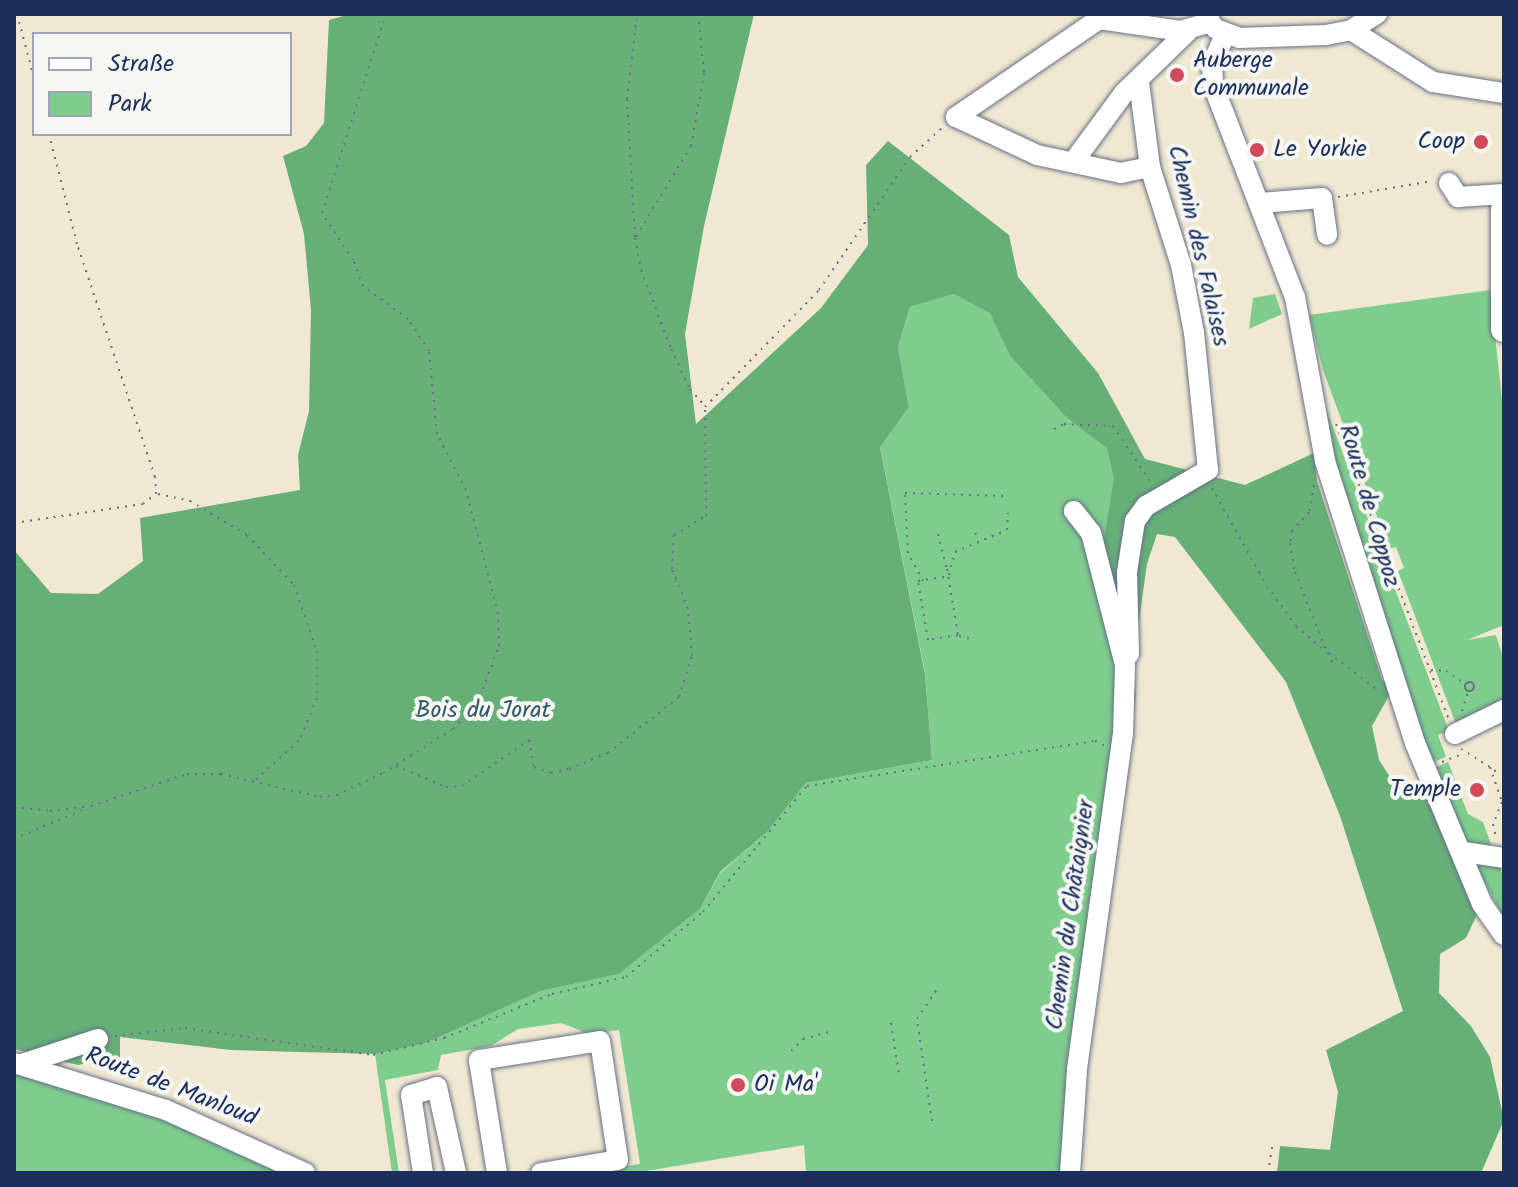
<!DOCTYPE html>
<meta charset="utf-8">
<style>
body{margin:0}
#map{position:relative;width:1518px;height:1187px;overflow:hidden;background:#f1e8d2;font-family:Kalam,sans-serif}
div>[style]{position:absolute}
.green>*{inset:0;background:#7ecd8d}
.forest>*{inset:0;background:#66b078}
.path>*{height:2px;margin-top:-1px;transform-origin:0;background:repeating-linear-gradient(90deg,#667087 0 2px,transparent 0 8px)}
.path>.ring{margin:-1px;padding:0;box-sizing:content-box;background:none;border:2px solid #667087;border-radius:50%}
.roads{filter:drop-shadow(0 0 2px #667087) drop-shadow(0 0 2px #667087)}
.minor>*{height:20px;margin:-10px;padding:0 10px;transform-origin:10px;border-radius:10px;background:#fff}
.major>*{height:26px;margin:-13px;padding:0 13px;transform-origin:13px;border-radius:13px;background:#fff}
.dots>*{width:22px;height:22px;translate:-50% -50%;box-sizing:border-box;border:4px solid #f6f6f2;border-radius:50%}
span{translate:-50% -50%;white-space:nowrap;text-align:center;line-height:1.15;-webkit-text-stroke:8px #f6f6f2;paint-order:stroke}
.poi-label{font-size:24px;color:#1b2f5e}
.left{translate:0 -50%;text-align:left}
.right{translate:-100% -50%;text-align:right}
.street-label{font-size:24px;color:#1b2f5e}
.park-label{font-size:24px;color:#34566a}
.frame{position:absolute;inset:0;border:16px solid #1b2f5e;pointer-events:none}
.legend{position:absolute;left:32px;top:32px;width:260px;height:104px;box-sizing:border-box;background:#f6f6f2;border:2px solid #9ea6b7;margin:0;padding:10px 14px;list-style:none;font-size:24px;color:#1b2f5e}
.legend li{display:flex;align-items:center;gap:16px;height:40px}
.legend b{width:40px;border:2px solid #9ea6b7}
</style>
<div id="map">
<div class="green">
<div style="clip-path:polygon(1490px 290px,1504px 417px,1504px 625px,1467px 640px,1496px 635px,1504px 661px,1504px 704px,1457px 727px,1398px 571px,1404px 568px,1396px 547px,1389px 549px,1323px 370px,1309px 315px)"></div>
<div style="clip-path:polygon(954px 294px,990px 312px,1010px 356px,1066px 417px,1108px 448px,1114px 479px,1136px 696px,1087px 1028px,1076px 1173px,806px 1173px,804px 1145px,634px 1173px,584px 1173px,640px 1164px,619px 1030px,589px 1034px,561px 1023px,518px 1029px,491px 1046px,441px 1055px,438px 1070px,385px 1080px,399px 1173px,392px 1173px,375px 1054px,426px 1043px,541px 991px,619px 974px,700px 909px,720px 873px,767px 832px,806px 783px,932px 760px,925px 672px,880px 446px,909px 407px,898px 347px,910px 307px)"></div>
<div style="clip-path:polygon(1275px 294px,1282px 314px,1249px 329px,1253px 298px)"></div>
<div style="clip-path:polygon(1324px 404px,1381px 553px,1375px 556px,1383px 578px,1390px 576px,1449px 731px,1438px 735px,1446px 757px,1431px 763px,1346px 518px)"></div>
<div style="clip-path:polygon(1448px 762px,1468px 814px,1483px 822px,1493px 850px,1466px 846px,1434px 768px)"></div>
<div style="clip-path:polygon(1472px 859px,1498px 862px,1504px 879px,1504px 924px,1497px 920px,1500px 911px)"></div>
<div style="clip-path:polygon(14px 1063px,305px 1173px,14px 1173px)"></div>
</div>
<div class="forest">
<div style="clip-path:polygon(351px 14px,754px 14px,704px 226px,685px 334px,696px 424px,821px 308px,868px 245px,866px 165px,888px 141px,1009px 235px,1018px 277px,1098px 373px,1145px 459px,1245px 485px,1314px 453px,1317px 481px,1382px 680px,1394px 687px,1372px 726px,1379px 760px,1397px 788px,1421px 790px,1422px 781px,1482px 904px,1466px 938px,1440px 954px,1439px 993px,1471px 1026px,1490px 1057px,1504px 1120px,1481px 1173px,1277px 1173px,1280px 1146px,1330px 1150px,1338px 1092px,1326px 1050px,1403px 1011px,1340px 816px,1286px 682px,1175px 537px,1157px 534px,1147px 564px,1132px 670px,1102px 551px,1114px 479px,1107px 448px,1066px 417px,1010px 356px,990px 313px,954px 294px,910px 307px,898px 347px,909px 407px,880px 447px,925px 674px,932px 760px,806px 783px,767px 832px,720px 872px,700px 909px,619px 974px,541px 991px,426px 1043px,375px 1054px,231px 1050px,120px 1037px,120px 1057px,78px 1065px,14px 1049px,14px 550px,51px 593px,98px 594px,143px 561px,140px 518px,300px 490px,298px 455px,309px 411px,311px 310px,304px 234px,283px 156px,306px 146px,324px 123px,329px 20px)"></div>
</div>
<div class="path">
<div style="left:17px;top:14px;width:66px;rotate:75.1deg"></div>
<div style="left:698px;top:14px;width:59px;rotate:84.2deg"></div>
<div style="left:704px;top:73px;width:74px;rotate:100.1deg"></div>
<div style="left:691px;top:146px;width:108px;rotate:121.3deg"></div>
<div style="left:635px;top:238px;width:33px;rotate:79deg"></div>
<div style="left:641px;top:270px;width:85px;rotate:69.2deg"></div>
<div style="left:671px;top:349px;width:44px;rotate:64.6deg"></div>
<div style="left:690px;top:389px;width:23px;rotate:49deg"></div>
<div style="left:1338px;top:197px;width:96px;rotate:-9.6deg"></div>
<div style="left:635px;top:237px;width:138px;rotate:-93.3deg"></div>
<div style="left:627px;top:99px;width:86px;rotate:-83.3deg"></div>
<div style="left:1336px;top:424px;width:314px;rotate:69.1deg"></div>
<div style="left:1054px;top:429px;width:11px;rotate:-27deg"></div>
<div style="left:1064px;top:424px;width:49px;rotate:2.3deg"></div>
<div style="left:1113px;top:426px;width:66px;rotate:56.1deg"></div>
<div style="left:1314px;top:485px;width:27px;rotate:100deg"></div>
<div style="left:1309px;top:512px;width:25px;rotate:132deg"></div>
<div style="left:1292px;top:531px;width:12px;rotate:99deg"></div>
<div style="left:1290px;top:543px;width:29px;rotate:80deg"></div>
<div style="left:1295px;top:572px;width:86px;rotate:68.2deg"></div>
<div style="left:1212px;top:488px;width:112px;rotate:60.7deg"></div>
<div style="left:1267px;top:586px;width:49px;rotate:54.1deg"></div>
<div style="left:1296px;top:626px;width:41px;rotate:41.1deg"></div>
<div style="left:158px;top:494px;width:33px;rotate:12deg"></div>
<div style="left:190px;top:501px;width:66px;rotate:30.8deg"></div>
<div style="left:247px;top:535px;width:69px;rotate:46.8deg"></div>
<div style="left:294px;top:585px;width:70px;rotate:70.8deg"></div>
<div style="left:317px;top:651px;width:47px;rotate:90deg"></div>
<div style="left:317px;top:698px;width:47px;rotate:112.7deg"></div>
<div style="left:299px;top:741px;width:62px;rotate:138.3deg"></div>
<div style="left:14px;top:523px;width:130px;rotate:-8.4deg"></div>
<div style="left:143px;top:504px;width:16px;rotate:-38deg"></div>
<div style="left:156px;top:494px;width:17px;rotate:-93deg"></div>
<div style="left:155px;top:477px;width:246px;rotate:-108.5deg"></div>
<div style="left:77px;top:244px;width:114px;rotate:-104.3deg"></div>
<div style="left:975px;top:533px;width:8px;rotate:50deg"></div>
<div style="left:938px;top:534px;width:36px;rotate:76deg"></div>
<div style="left:947px;top:569px;width:67px;rotate:80.5deg"></div>
<div style="left:958px;top:635px;width:30px;rotate:171deg"></div>
<div style="left:928px;top:640px;width:60px;rotate:-99.6deg"></div>
<div style="left:918px;top:581px;width:30px;rotate:-9deg"></div>
<div style="left:949px;top:575px;width:24px;rotate:-75deg"></div>
<div style="left:955px;top:552px;width:56px;rotate:-22.9deg"></div>
<div style="left:1007px;top:530px;width:17px;rotate:-87deg"></div>
<div style="left:923px;top:581px;width:32px;rotate:-118deg"></div>
<div style="left:908px;top:553px;width:60px;rotate:-92.9deg"></div>
<div style="left:905px;top:493px;width:102px;rotate:1.7deg"></div>
<div style="left:959px;top:636px;width:11px;rotate:10deg"></div>
<div style="left:1328px;top:653px;width:14px;rotate:65deg"></div>
<div style="left:1329px;top:653px;width:63px;rotate:37.2deg"></div>
<div style="left:1431px;top:670px;width:15px;rotate:4deg"></div>
<div style="left:1446px;top:671px;width:24px;rotate:33deg"></div>
<div class="ring" style="left:1464.5px;top:681.5px;width:7px;height:7px"></div>
<div style="left:1462px;top:711px;width:21px;rotate:-73deg"></div>
<div style="left:1461px;top:749px;width:34px;rotate:32deg"></div>
<div style="left:1490px;top:767px;width:37px;rotate:71deg"></div>
<div style="left:1502px;top:802px;width:24px;rotate:112deg"></div>
<div style="left:1493px;top:824px;width:13px;rotate:77deg"></div>
<div style="left:1442px;top:762px;width:22px;rotate:-22deg"></div>
<div style="left:396px;top:766px;width:54px;rotate:22.8deg"></div>
<div style="left:446px;top:787px;width:16px;rotate:-4deg"></div>
<div style="left:462px;top:786px;width:81px;rotate:-34.5deg"></div>
<div style="left:529px;top:740px;width:27px;rotate:80deg"></div>
<div style="left:534px;top:767px;width:18px;rotate:19deg"></div>
<div style="left:551px;top:773px;width:18px;rotate:-13deg"></div>
<div style="left:569px;top:769px;width:42px;rotate:-22.3deg"></div>
<div style="left:608px;top:753px;width:90px;rotate:-38.3deg"></div>
<div style="left:679px;top:697px;width:43px;rotate:-72.4deg"></div>
<div style="left:692px;top:656px;width:47px;rotate:-94.9deg"></div>
<div style="left:688px;top:609px;width:43px;rotate:-111.8deg"></div>
<div style="left:672px;top:569px;width:34px;rotate:-87deg"></div>
<div style="left:674px;top:535px;width:37px;rotate:-31deg"></div>
<div style="left:706px;top:516px;width:109px;rotate:-90.5deg"></div>
<div style="left:705px;top:407px;width:163px;rotate:-45.7deg"></div>
<div style="left:819px;top:290px;width:161px;rotate:-55.6deg"></div>
<div style="left:910px;top:157px;width:43px;rotate:-42.2deg"></div>
<div style="left:1494px;top:771px;width:10px;rotate:-11deg"></div>
<div style="left:14px;top:807px;width:36px;rotate:6deg"></div>
<div style="left:50px;top:811px;width:41px;rotate:-7deg"></div>
<div style="left:91px;top:806px;width:101px;rotate:-18.4deg"></div>
<div style="left:187px;top:774px;width:34px"></div>
<div style="left:221px;top:774px;width:102px;rotate:13.1deg"></div>
<div style="left:320px;top:797px;width:17px;rotate:-7deg"></div>
<div style="left:337px;top:795px;width:51px;rotate:-25.6deg"></div>
<div style="left:383px;top:773px;width:83px;rotate:-32.2deg"></div>
<div style="left:453px;top:729px;width:35px;rotate:-46deg"></div>
<div style="left:477px;top:704px;width:62px;rotate:-69.2deg"></div>
<div style="left:499px;top:646px;width:32px;rotate:-92deg"></div>
<div style="left:498px;top:614px;width:128px;rotate:-104.5deg"></div>
<div style="left:466px;top:490px;width:63px;rotate:-117.4deg"></div>
<div style="left:437px;top:434px;width:83px;rotate:-95.5deg"></div>
<div style="left:429px;top:351px;width:38px;rotate:-123deg"></div>
<div style="left:408px;top:319px;width:56px;rotate:-143.7deg"></div>
<div style="left:363px;top:286px;width:28px;rotate:-111deg"></div>
<div style="left:353px;top:260px;width:56px;rotate:-123.4deg"></div>
<div style="left:322px;top:213px;width:209px;rotate:-72.2deg"></div>
<div style="left:14px;top:839px;width:79px;rotate:-23deg"></div>
<div style="left:891px;top:1023px;width:53px;rotate:81.3deg"></div>
<div style="left:115px;top:1036px;width:70px;rotate:-6.5deg"></div>
<div style="left:185px;top:1028px;width:190px;rotate:8.2deg"></div>
<div style="left:373px;top:1055px;width:73px;rotate:-13.5deg"></div>
<div style="left:444px;top:1038px;width:117px;rotate:-22.2deg"></div>
<div style="left:552px;top:994px;width:76px;rotate:-12.9deg"></div>
<div style="left:626px;top:977px;width:101px;rotate:-40.2deg"></div>
<div style="left:703px;top:912px;width:163px;rotate:-50.5deg"></div>
<div style="left:807px;top:786px;width:291px;rotate:-8.9deg"></div>
<div style="left:1095px;top:741px;width:11px;rotate:27deg"></div>
<div style="left:791px;top:1051px;width:17px;rotate:-45deg"></div>
<div style="left:803px;top:1039px;width:28px;rotate:-15deg"></div>
<div style="left:932px;top:1121px;width:103px;rotate:-98.4deg"></div>
<div style="left:917px;top:1019px;width:36px;rotate:-56deg"></div>
<div style="left:1268px;top:1173px;width:31px;rotate:-81deg"></div>
</div>
<div class="roads">
<div class="minor">
<div style="left:1216px;top:29px;width:25px;rotate:21deg"></div>
<div style="left:1239px;top:38px;width:87px;rotate:-2deg"></div>
<div style="left:1326px;top:35px;width:25px;rotate:-11deg"></div>
<div style="left:1351px;top:30px;width:31px;rotate:-32deg"></div>
<div style="left:1351px;top:30px;width:97px;rotate:32.4deg"></div>
<div style="left:1433px;top:82px;width:72px;rotate:8.8deg"></div>
<div style="left:1225px;top:35px;width:32px;rotate:114deg"></div>
<div style="left:1212px;top:64px;width:21px;rotate:87deg"></div>
<div style="left:1213px;top:85px;width:227px;rotate:68.9deg"></div>
<div style="left:1295px;top:297px;width:167px;rotate:79.6deg"></div>
<div style="left:1325px;top:461px;width:296px;rotate:72.3deg"></div>
<div style="left:1415px;top:743px;width:174px;rotate:67.4deg"></div>
<div style="left:1482px;top:904px;width:38px;rotate:55deg"></div>
<div style="left:956px;top:117px;width:173px;rotate:-34.4deg"></div>
<div style="left:1099px;top:19px;width:82px;rotate:8.4deg"></div>
<div style="left:1180px;top:31px;width:32px;rotate:-16deg"></div>
<div style="left:956px;top:117px;width:89px;rotate:25.1deg"></div>
<div style="left:1037px;top:155px;width:86px;rotate:12.1deg"></div>
<div style="left:1121px;top:173px;width:30px;rotate:-12deg"></div>
<div style="left:1074px;top:161px;width:84px;rotate:-53.7deg"></div>
<div style="left:1124px;top:93px;width:89px;rotate:-44.1deg"></div>
<div style="left:1449px;top:183px;width:17px;rotate:57deg"></div>
<div style="left:1458px;top:197px;width:46px;rotate:-3.7deg"></div>
<div style="left:1260px;top:203px;width:62px;rotate:-4.6deg"></div>
<div style="left:1322px;top:198px;width:37px;rotate:82deg"></div>
<div style="left:1129px;top:654px;width:82px;rotate:-91.4deg"></div>
<div style="left:1127px;top:572px;width:52px;rotate:-81.1deg"></div>
<div style="left:1135px;top:521px;width:19px;rotate:-54deg"></div>
<div style="left:1146px;top:506px;width:72px;rotate:-30.1deg"></div>
<div style="left:1208px;top:470px;width:138px;rotate:-95.8deg"></div>
<div style="left:1194px;top:333px;width:69px;rotate:-100.8deg"></div>
<div style="left:1181px;top:265px;width:103px;rotate:-107.6deg"></div>
<div style="left:1150px;top:167px;width:86px;rotate:-97.4deg"></div>
<div style="left:1455px;top:734px;width:55px;rotate:-26.1deg"></div>
<div style="left:1464px;top:852px;width:40px;rotate:8.5deg"></div>
<div style="left:14px;top:1063px;width:159px;rotate:17.2deg"></div>
<div style="left:166px;top:1110px;width:153px;rotate:24.4deg"></div>
<div style="left:22px;top:1064px;width:80px;rotate:-18.2deg"></div>
<div style="left:423px;top:1173px;width:79px;rotate:-98.7deg"></div>
<div style="left:411px;top:1095px;width:27px;rotate:-17deg"></div>
<div style="left:437px;top:1087px;width:88px;rotate:77.5deg"></div>
<div style="left:497px;top:1173px;width:114px;rotate:-99.1deg"></div>
<div style="left:479px;top:1060px;width:122px;rotate:-8.9deg"></div>
<div style="left:600px;top:1041px;width:120px;rotate:81.4deg"></div>
<div style="left:618px;top:1160px;width:78px;rotate:170.4deg"></div>
<div style="left:1070px;top:1173px;width:104px;rotate:-86.1deg"></div>
<div style="left:1077px;top:1069px;width:338px;rotate:-82.2deg"></div>
<div style="left:1123px;top:734px;width:69px;rotate:-88.3deg"></div>
<div style="left:1125px;top:665px;width:136px;rotate:-104.4deg"></div>
<div style="left:1091px;top:533px;width:28px;rotate:-128deg"></div>
</div>
<div class="major">
<div style="left:1504px;top:209px;width:120px;rotate:90deg"></div>
</div>
</div>
<div class="dots">
<div style="left:1177px;top:75px;background:#d1495b"></div>
<div style="left:1481px;top:142px;background:#d1495b"></div>
<div style="left:1257px;top:150px;background:#d1495b"></div>
<div style="left:1477px;top:790px;background:#d1495b"></div>
<div style="left:738px;top:1085px;background:#d1495b"></div>
</div>
<div class="poi-label">
<span class="left" style="left:1193px;top:75px">Auberge<br>Communale</span>
<span class="right" style="left:1465px;top:142px">Coop</span>
<span class="left" style="left:1273px;top:150px">Le Yorkie</span>
<span class="right" style="left:1461px;top:790px">Temple</span>
<span class="left" style="left:754px;top:1085px">Oi Ma'</span>
</div>
<div class="street-label">
<span style="left:1198px;top:246px;rotate:77deg">Chemin des Falaises</span>
<span style="left:1369px;top:506px;rotate:74deg">Route de Coppoz</span>
<span style="left:1071px;top:915px;rotate:-82deg">Chemin du Châtaignier</span>
<span style="left:171px;top:1087px;rotate:21deg">Route de Manloud</span>
</div>
<div class="park-label">
<span style="left:483px;top:711px">Bois du Jorat</span>
</div>
<div class="frame"></div>
<ul class="legend">
<li><b style="height:10px;background:#fff"></b>Straße</li>
<li><b style="height:22px;background:#7ecd8d"></b>Park</li>
</ul>
</div>
